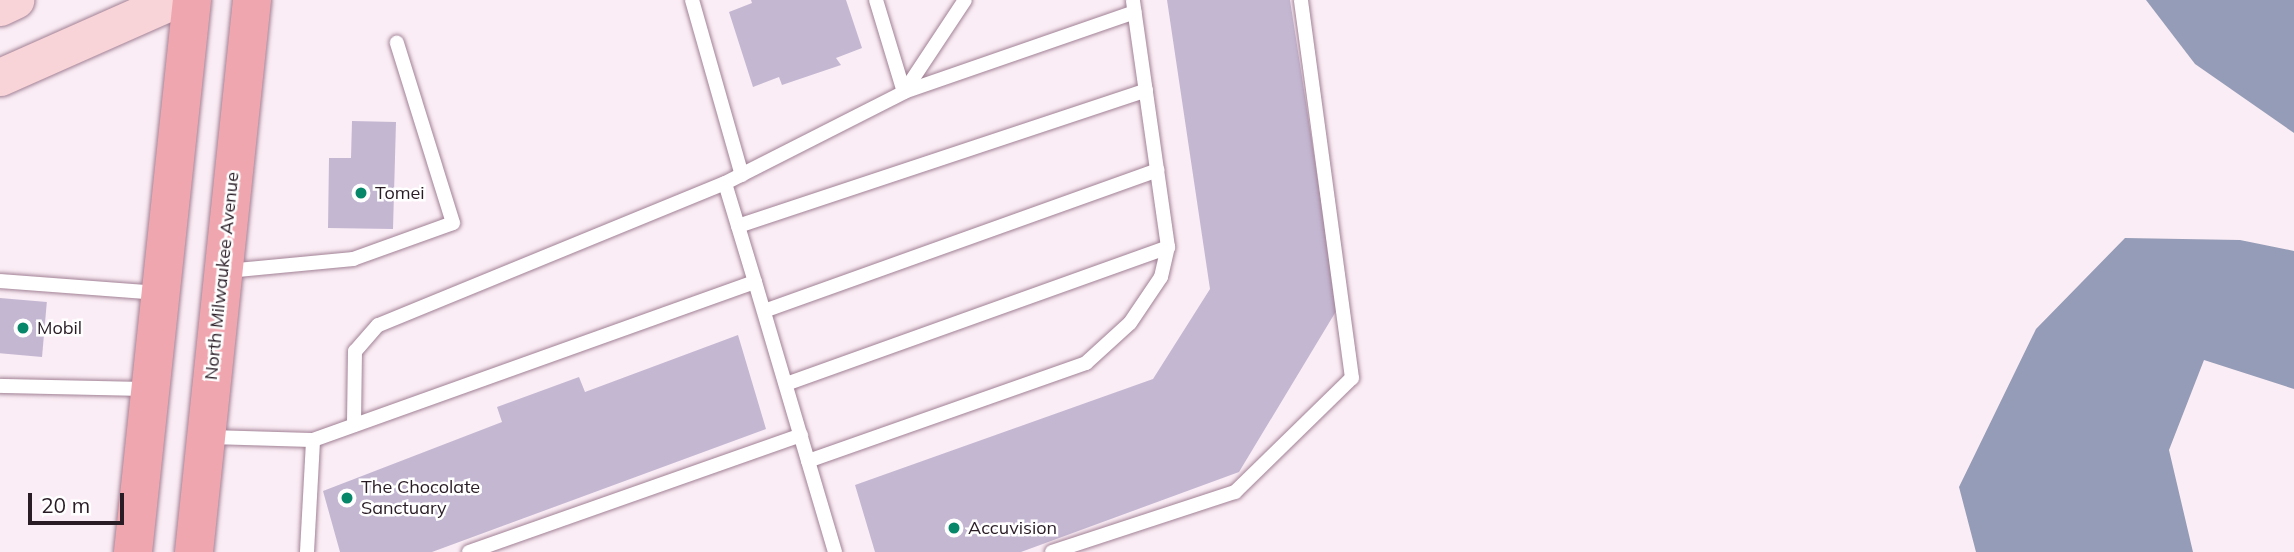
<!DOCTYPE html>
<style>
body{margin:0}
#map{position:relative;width:2294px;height:552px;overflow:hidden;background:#fbedf5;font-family:Mulish,sans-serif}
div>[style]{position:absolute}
.water>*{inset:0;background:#949cb7}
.building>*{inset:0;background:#c4b7d2;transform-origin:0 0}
.roads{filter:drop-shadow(0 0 2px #a18195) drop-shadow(0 0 2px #a18195)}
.lane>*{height:14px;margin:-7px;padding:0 7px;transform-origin:7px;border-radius:7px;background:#fff}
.secondary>*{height:37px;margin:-18.5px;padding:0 18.5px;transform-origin:18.5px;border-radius:18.5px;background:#f8d3d7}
.primary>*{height:38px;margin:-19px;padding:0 19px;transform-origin:19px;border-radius:19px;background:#f0a6af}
.dots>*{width:19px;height:19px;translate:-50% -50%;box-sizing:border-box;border:4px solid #fff;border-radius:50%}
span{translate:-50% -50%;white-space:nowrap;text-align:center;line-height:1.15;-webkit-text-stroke:5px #fff;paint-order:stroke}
.poi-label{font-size:18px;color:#291c25}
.left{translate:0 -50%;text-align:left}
.street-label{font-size:18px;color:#291c25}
.scale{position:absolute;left:28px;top:493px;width:96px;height:32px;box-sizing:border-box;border:4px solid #291c25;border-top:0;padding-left:9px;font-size:21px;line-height:24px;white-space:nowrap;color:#291c25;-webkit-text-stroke:5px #fff;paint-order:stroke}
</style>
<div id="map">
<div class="water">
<div style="clip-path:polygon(2146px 0,2294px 0,2294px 133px,2195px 64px)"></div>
<div style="clip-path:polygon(2125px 238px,2240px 240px,2294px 251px,2294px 389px,2204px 360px,2169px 450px,2193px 552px,1976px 552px,1959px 487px,2036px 329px)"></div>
</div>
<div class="building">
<div style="clip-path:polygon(751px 0,846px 0,862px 48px,836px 58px,841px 65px,782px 85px,779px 77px,753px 87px,729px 12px,752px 3px)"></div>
<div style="clip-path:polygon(1167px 0,1290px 0,1338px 308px,1239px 472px,1021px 552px,875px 552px,855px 485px,1153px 379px,1210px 289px)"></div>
<div style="clip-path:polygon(352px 121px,396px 122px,393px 229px,328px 228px,329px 158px,351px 158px)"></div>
<div style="left:0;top:298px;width:47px;height:55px;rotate:5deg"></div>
<div style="clip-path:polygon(738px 335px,766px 429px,432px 552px,340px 552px,323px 491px,502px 422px,497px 407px,579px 377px,585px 392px)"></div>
</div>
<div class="roads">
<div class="lane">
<div style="left:692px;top:0;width:182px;rotate:74.1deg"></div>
<div style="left:876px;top:0;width:96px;rotate:73.1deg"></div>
<div style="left:904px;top:92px;width:110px;rotate:-56.5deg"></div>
<div style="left:725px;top:183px;width:201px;rotate:-26.9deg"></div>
<div style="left:904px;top:92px;width:244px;rotate:-19.1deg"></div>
<div style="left:738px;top:226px;width:430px;rotate:-18.4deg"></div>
<div style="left:227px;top:271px;width:127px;rotate:-5.4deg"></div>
<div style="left:353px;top:259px;width:106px;rotate:-19.8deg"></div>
<div style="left:453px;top:223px;width:189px;rotate:-107.3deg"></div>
<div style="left:0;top:281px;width:159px;rotate:4.3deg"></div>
<div style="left:755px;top:282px;width:282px;rotate:73.5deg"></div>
<div style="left:764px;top:311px;width:418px;rotate:-19.7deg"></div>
<div style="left:786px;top:384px;width:406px;rotate:-19.7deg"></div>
<div style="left:0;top:386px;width:149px;rotate:1.2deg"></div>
<div style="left:209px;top:437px;width:104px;rotate:1.7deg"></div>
<div style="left:313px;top:440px;width:469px;rotate:-19.7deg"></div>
<div style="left:755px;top:282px;width:103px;rotate:-106.9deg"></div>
<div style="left:725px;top:183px;width:375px;rotate:157.7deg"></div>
<div style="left:378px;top:325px;width:35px;rotate:131deg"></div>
<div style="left:355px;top:351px;width:74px;rotate:90.8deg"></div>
<div style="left:808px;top:461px;width:295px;rotate:-19.4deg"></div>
<div style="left:1086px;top:363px;width:59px;rotate:-42.3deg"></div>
<div style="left:1130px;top:323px;width:55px;rotate:-56deg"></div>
<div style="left:1161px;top:277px;width:31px;rotate:-77deg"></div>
<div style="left:1168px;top:247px;width:249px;rotate:-98.1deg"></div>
<div style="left:307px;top:552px;width:112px;rotate:-86.9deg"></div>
<div style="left:469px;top:552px;width:352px;rotate:-19.4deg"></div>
<div style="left:1052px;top:552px;width:193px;rotate:-18.2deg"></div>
<div style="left:1235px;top:492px;width:163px;rotate:-44.3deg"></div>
<div style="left:1352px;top:378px;width:381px;rotate:-97.7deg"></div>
</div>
<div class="secondary">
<div style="left:0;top:7px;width:17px;rotate:-25deg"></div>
<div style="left:0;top:77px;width:190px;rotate:-23.9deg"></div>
</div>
<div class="primary">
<div style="left:133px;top:552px;width:555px;rotate:-83.9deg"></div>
<div style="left:194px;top:552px;width:555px;rotate:-84deg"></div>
</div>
</div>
<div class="dots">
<div style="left:361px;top:193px;background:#07876a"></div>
<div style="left:23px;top:328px;background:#07876a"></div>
<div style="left:347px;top:498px;background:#07876a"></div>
<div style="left:954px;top:528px;background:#07876a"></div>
</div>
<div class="poi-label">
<span class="left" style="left:375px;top:193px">Tomei</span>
<span class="left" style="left:37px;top:328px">Mobil</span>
<span class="left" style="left:361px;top:498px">The Chocolate<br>Sanctuary</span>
<span class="left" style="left:968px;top:528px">Accuvision</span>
</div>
<div class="street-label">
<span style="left:222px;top:276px;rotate:-84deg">North Milwaukee Avenue</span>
</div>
<div class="scale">20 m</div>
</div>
